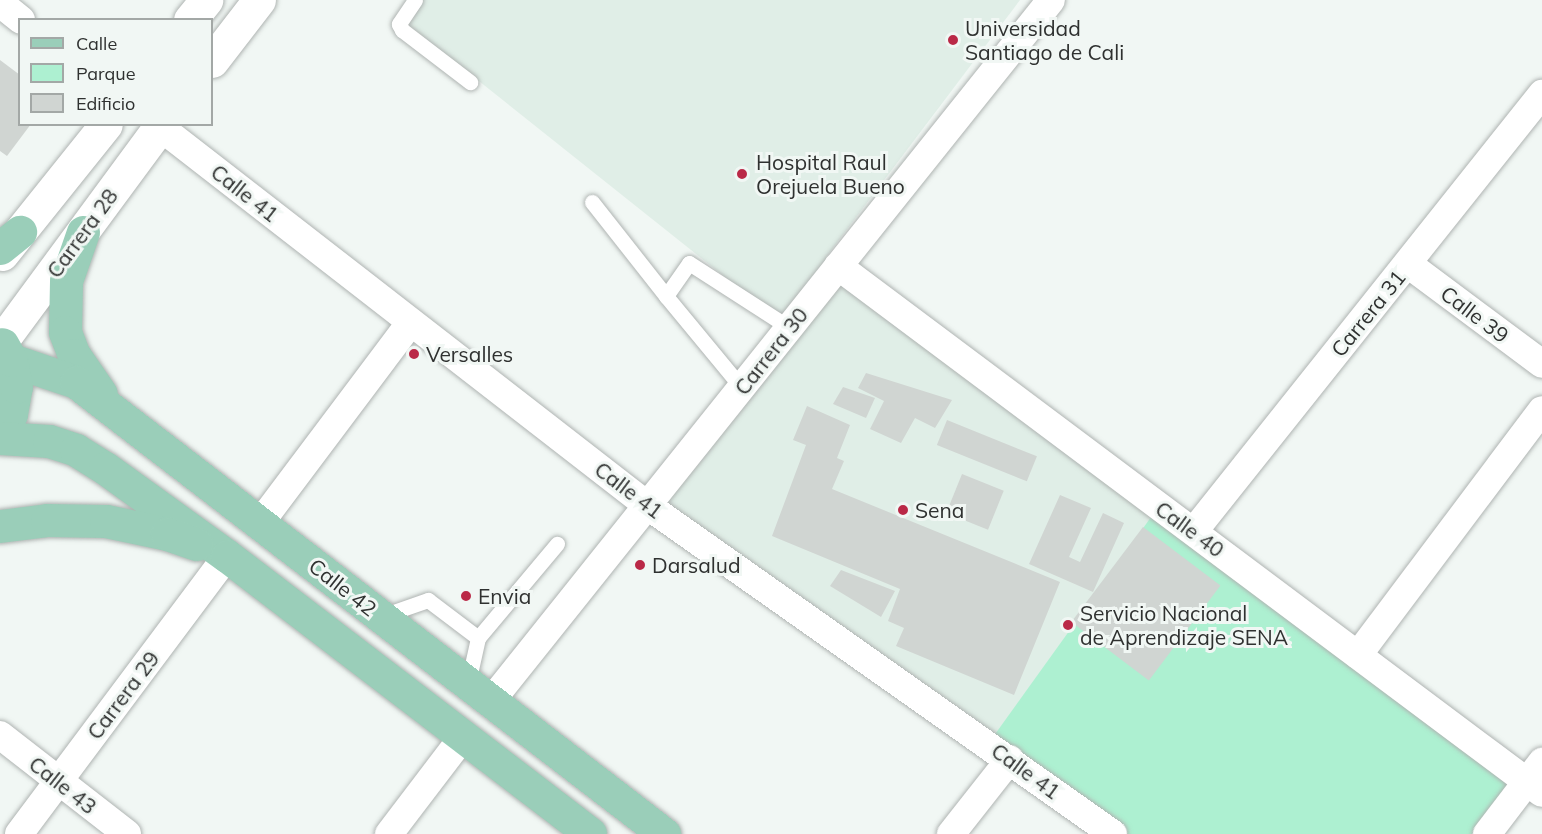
<!DOCTYPE html>
<style>
body{margin:0}
#map{position:relative;width:1542px;height:834px;overflow:hidden;background:#f1f7f4;font-family:Mulish,sans-serif}
div>[style]{position:absolute}
.built>*{inset:0;background:#e0eee7}
.green>*{inset:0;background:#adf0d1}
.building>*{inset:0;background:#d0d5d2;transform-origin:0 0}
.roads{filter:drop-shadow(0 0 2px #afb4b2) drop-shadow(0 0 2px #afb4b2)}
.service>*{height:15px;margin:-7.5px;padding:0 7.5px;transform-origin:7.5px;border-radius:7.5px;background:#fff}
.minor>*{height:28px;margin:-14px;padding:0 14px;transform-origin:14px;border-radius:14px;background:#fff}
.secondary>*{height:33px;margin:-16.5px;padding:0 16.5px;transform-origin:16.5px;border-radius:16.5px;background:#fff}
.primary>*{height:33px;margin:-16.5px;padding:0 16.5px;transform-origin:16.5px;border-radius:16.5px;background:#9aceb9}
.dots>*{width:16px;height:16px;translate:-50% -50%;box-sizing:border-box;border:3px solid #f1f7f4;border-radius:50%}
span{translate:-50% -50%;white-space:nowrap;text-align:center;line-height:1.15;-webkit-text-stroke:6px #f1f7f4;paint-order:stroke}
.poi-label{font-size:21px;color:#2f3130}
.left{translate:0 -50%;text-align:left}
.street-label{font-size:21px;color:#2f3130}
.legend{position:absolute;left:18px;top:18px;width:195px;height:108px;box-sizing:border-box;background:#f1f7f4;border:2px solid #a3a8a6;margin:0;padding:8px 10px;list-style:none;font-size:18px;color:#2f3130}
.legend li{display:flex;align-items:center;gap:12px;height:30px}
.legend b{width:30px;border:2px solid #a3a8a6}
</style>
<div id="map">
<div class="built">
<div style="clip-path:polygon(422px 0,1020px 0,826px 257px,1527px 782px,1113px 834px,648px 506px,789px 328px,406px 23px)"></div>
</div>
<div class="green">
<div style="clip-path:polygon(1159px 506px,1527px 782px,1487px 834px,1113px 834px,988px 744px)"></div>
</div>
<div class="building">
<div style="clip-path:polygon(0 60px,20px 75px,20px 124px,31px 124px,7px 156px,0 151px)"></div>
<div style="clip-path:polygon(866px 373px,952px 400px,935px 428px,915px 418px,901px 443px,870px 429px,884px 401px,858px 388px)"></div>
<div style="clip-path:polygon(843px 387px,875px 398px,866px 418px,833px 404px)"></div>
<div style="clip-path:polygon(807px 406px,850px 425px,837px 458px,844px 461px,832px 489px,1060px 582px,1014px 695px,896px 646px,904px 628px,888px 621px,900px 589px,772px 536px,806px 445px,793px 440px)"></div>
<div style="left:947px;top:420px;width:97px;height:27px;rotate:22deg"></div>
<div style="left:962px;top:474px;width:45px;height:42px;rotate:22deg"></div>
<div style="clip-path:polygon(1060px 495px,1091px 508px,1069px 557px,1080px 562px,1103px 513px,1124px 523px,1093px 592px,1029px 564px)"></div>
<div style="left:1143px;top:527px;width:97px;height:119px;rotate:37deg"></div>
<div style="clip-path:polygon(841px 570px,895px 591px,881px 617px,830px 586px)"></div>
</div>
<div class="roads">
<div class="service">
<div style="left:415px;top:0;width:29px;rotate:124deg"></div>
<div style="left:399px;top:24px;width:7px;rotate:63deg"></div>
<div style="left:402px;top:30px;width:86px;rotate:37.4deg"></div>
<div style="left:592px;top:202px;width:120px;rotate:51.8deg"></div>
<div style="left:742px;top:388px;width:119px;rotate:-129.6deg"></div>
<div style="left:666px;top:296px;width:40px;rotate:-55.1deg"></div>
<div style="left:689px;top:263px;width:120px;rotate:32.8deg"></div>
<div style="left:382px;top:616px;width:49px;rotate:-19.2deg"></div>
<div style="left:428px;top:600px;width:63px;rotate:37.2deg"></div>
<div style="left:468px;top:683px;width:46px;rotate:-77.5deg"></div>
<div style="left:478px;top:638px;width:123px;rotate:-50deg"></div>
</div>
<div class="minor">
<div style="left:0;top:3px;width:27px;rotate:39deg"></div>
<div style="left:160px;top:127px;width:618px;rotate:37.83deg"></div>
<div style="left:648px;top:506px;width:569px;rotate:35.2deg"></div>
<div style="left:1408px;top:264px;width:167px;rotate:36.7deg"></div>
<div style="left:838px;top:266px;width:879px;rotate:36.82deg"></div>
<div style="left:260px;top:523px;width:251px;rotate:-53.1deg"></div>
<div style="left:1194px;top:531px;width:559px;rotate:-51.47deg"></div>
<div style="left:1358px;top:655px;width:306px;rotate:-53.1deg"></div>
<div style="left:491px;top:701px;width:897px;rotate:-51.38deg"></div>
<div style="left:0;top:735px;width:161px;rotate:37.9deg"></div>
<div style="left:19px;top:834px;width:347px;rotate:-53.2deg"></div>
<div style="left:389px;top:834px;width:122px;rotate:-52.7deg"></div>
<div style="left:951px;top:834px;width:95px;rotate:-51.8deg"></div>
<div style="left:1487px;top:834px;width:91px;rotate:-52.6deg"></div>
</div>
<div class="secondary">
<div style="left:190px;top:20px;width:26px;rotate:-51deg"></div>
<div style="left:212px;top:61px;width:77px;rotate:-52.4deg"></div>
<div style="left:2px;top:254px;width:166px;rotate:-51.3deg"></div>
<div style="left:1px;top:342px;width:271px;rotate:-53.6deg"></div>
</div>
<div class="primary">
<div style="left:83px;top:232px;width:52px;rotate:109.1deg"></div>
<div style="left:66px;top:281px;width:51px;rotate:91.1deg"></div>
<div style="left:65px;top:332px;width:25px;rotate:69deg"></div>
<div style="left:74px;top:355px;width:47px;rotate:55.3deg"></div>
<div style="left:0;top:248px;width:26px;rotate:-39deg"></div>
<div style="left:11px;top:360px;width:69px;rotate:18.7deg"></div>
<div style="left:76px;top:382px;width:742px;rotate:37.55deg"></div>
<div style="left:0;top:431px;width:20px;rotate:-57deg"></div>
<div style="left:11px;top:414px;width:27px;rotate:-80deg"></div>
<div style="left:16px;top:387px;width:27px;rotate:-100deg"></div>
<div style="left:11px;top:360px;width:18px;rotate:-119deg"></div>
<div style="left:0;top:438px;width:49px;rotate:3.5deg"></div>
<div style="left:49px;top:441px;width:28px;rotate:18deg"></div>
<div style="left:76px;top:450px;width:34px;rotate:32deg"></div>
<div style="left:105px;top:468px;width:150px;rotate:35.8deg"></div>
<div style="left:227px;top:556px;width:457px;rotate:37.4deg"></div>
<div style="left:0;top:526px;width:47px;rotate:-7.3deg"></div>
<div style="left:47px;top:520px;width:59px;rotate:1deg"></div>
<div style="left:106px;top:521px;width:62px;rotate:12deg"></div>
<div style="left:167px;top:534px;width:31px;rotate:19deg"></div>
</div>
</div>
<div class="dots">
<div style="left:953px;top:40px;background:#ba2947"></div>
<div style="left:742px;top:174px;background:#ba2947"></div>
<div style="left:414px;top:354px;background:#ba2947"></div>
<div style="left:903px;top:510px;background:#ba2947"></div>
<div style="left:640px;top:565px;background:#ba2947"></div>
<div style="left:466px;top:596px;background:#ba2947"></div>
<div style="left:1068px;top:625px;background:#ba2947"></div>
</div>
<div class="poi-label">
<span class="left" style="left:965px;top:40px">Universidad<br>Santiago de Cali</span>
<span class="left" style="left:756px;top:174px">Hospital Raul<br>Orejuela Bueno</span>
<span class="left" style="left:426px;top:354px">Versalles</span>
<span class="left" style="left:915px;top:510px">Sena</span>
<span class="left" style="left:652px;top:565px">Darsalud</span>
<span class="left" style="left:478px;top:596px">Envia</span>
<span class="left" style="left:1080px;top:625px">Servicio Nacional<br>de Aprendizaje SENA</span>
</div>
<div class="street-label">
<span style="left:245px;top:193px;rotate:38deg">Calle 41</span>
<span style="left:82px;top:233px;rotate:-54deg">Carrera 28</span>
<span style="left:1368px;top:313px;rotate:-51deg">Carrera 31</span>
<span style="left:1475px;top:314px;rotate:37deg">Calle 39</span>
<span style="left:771px;top:351px;rotate:-52deg">Carrera 30</span>
<span style="left:629px;top:490px;rotate:37deg">Calle 41</span>
<span style="left:1190px;top:529px;rotate:36deg">Calle 40</span>
<span style="left:343px;top:587px;rotate:38deg">Calle 42</span>
<span style="left:123px;top:695px;rotate:-53deg">Carrera 29</span>
<span style="left:1026px;top:771px;rotate:36deg">Calle 41</span>
<span style="left:63px;top:785px;rotate:38deg">Calle 43</span>
</div>
<ul class="legend">
<li><b style="height:8px;background:#9aceb9"></b>Calle</li>
<li><b style="height:16px;background:#adf0d1"></b>Parque</li>
<li><b style="height:16px;background:#d0d5d2"></b>Edificio</li>
</ul>
</div>
